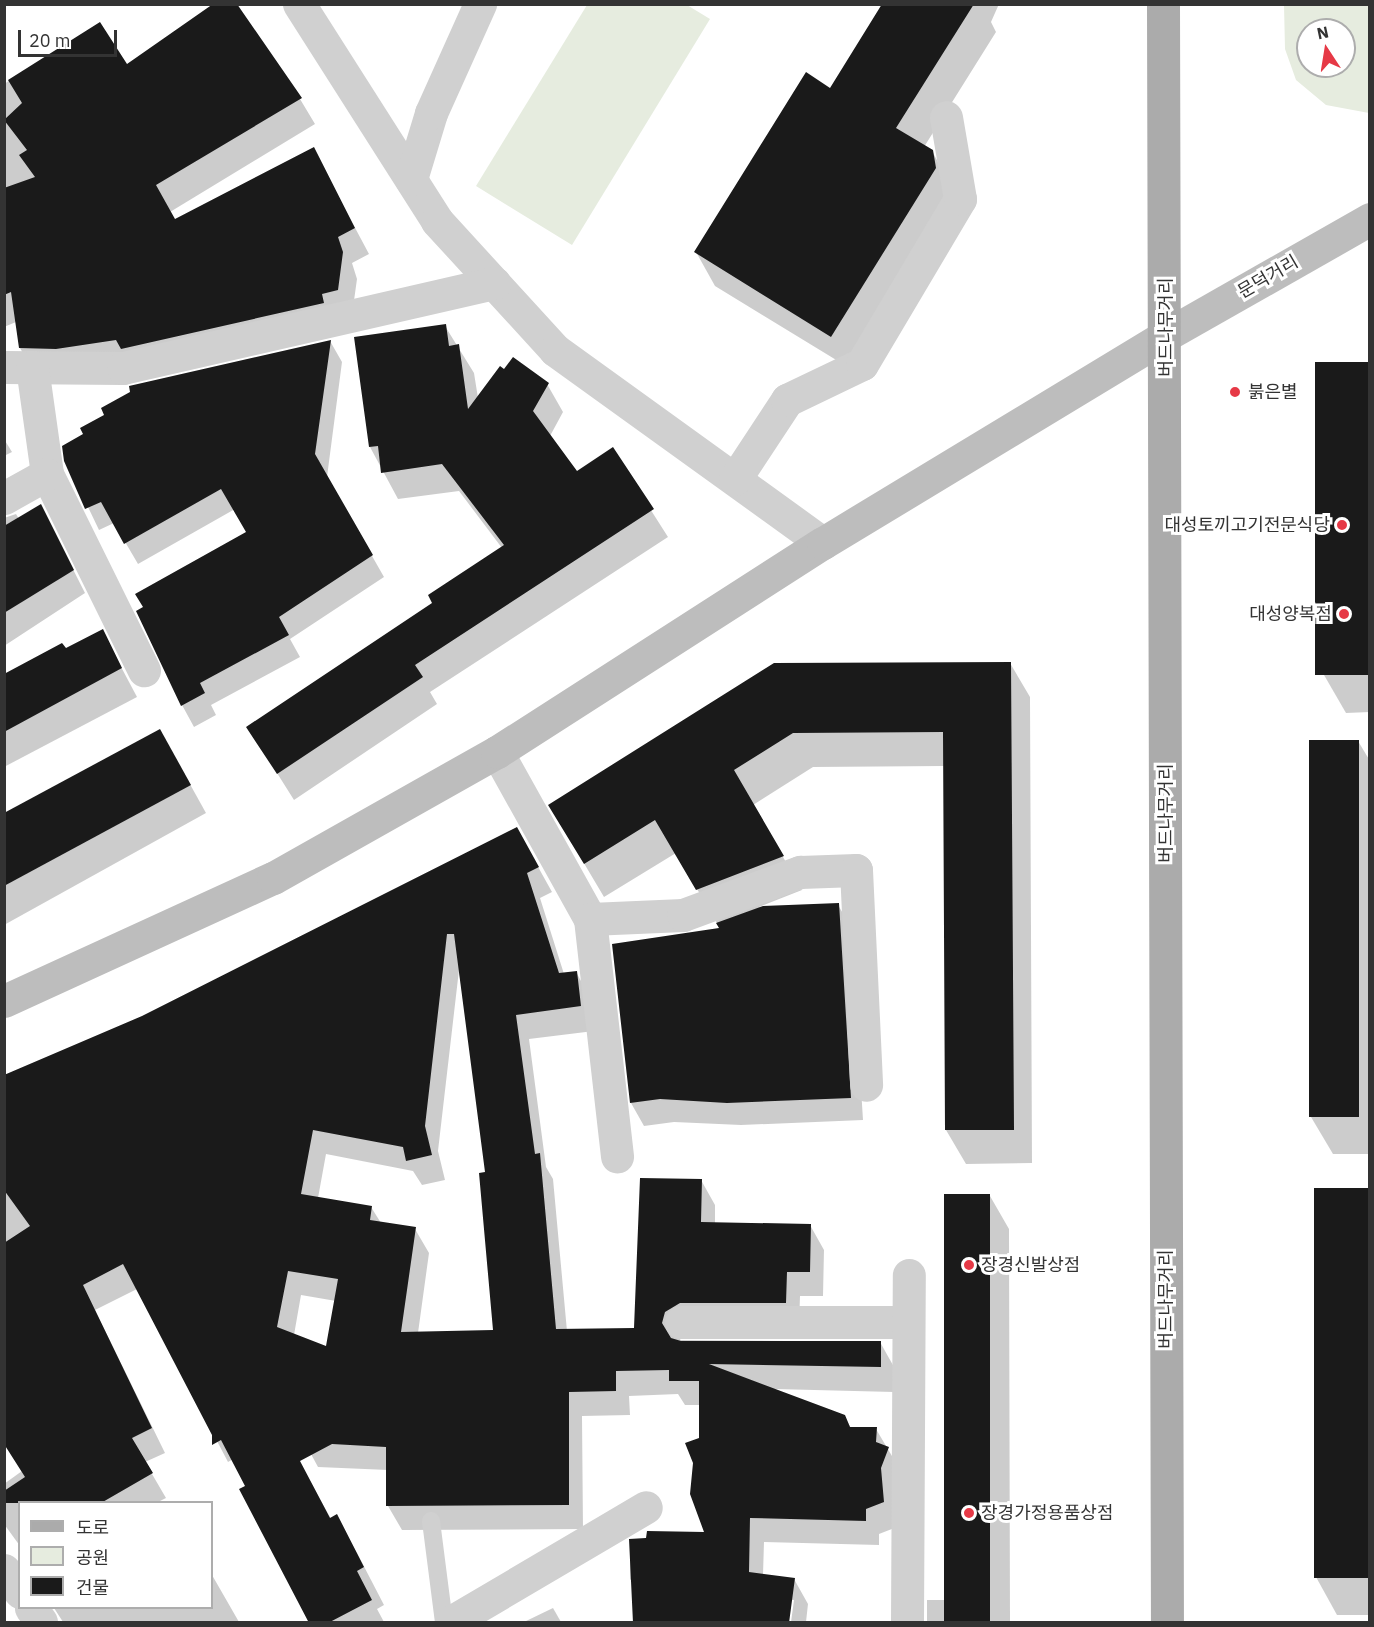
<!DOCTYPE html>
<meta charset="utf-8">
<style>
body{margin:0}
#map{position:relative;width:1374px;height:1627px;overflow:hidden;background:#fff;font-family:"IBM Plex Sans","Noto Sans KR",sans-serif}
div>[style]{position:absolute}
.green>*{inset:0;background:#e6ecdf}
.shadow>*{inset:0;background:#0003}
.building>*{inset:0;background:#1a1a1a;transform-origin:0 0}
.service>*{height:18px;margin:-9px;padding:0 9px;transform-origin:9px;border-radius:9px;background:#d0d0d0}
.minor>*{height:33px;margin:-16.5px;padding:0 16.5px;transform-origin:16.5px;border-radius:16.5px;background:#d0d0d0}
.secondary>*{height:33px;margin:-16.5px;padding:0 16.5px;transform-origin:16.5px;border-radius:16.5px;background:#bdbdbd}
.primary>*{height:33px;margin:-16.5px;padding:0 16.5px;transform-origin:16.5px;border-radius:16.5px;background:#ababab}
.dots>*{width:16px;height:16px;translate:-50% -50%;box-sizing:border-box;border:3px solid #fff;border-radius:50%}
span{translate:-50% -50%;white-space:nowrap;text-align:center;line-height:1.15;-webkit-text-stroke:6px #fff;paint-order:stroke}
.street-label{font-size:18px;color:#333}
.poi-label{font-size:18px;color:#333}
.left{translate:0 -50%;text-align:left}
.right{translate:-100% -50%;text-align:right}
.frame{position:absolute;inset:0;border:6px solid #333;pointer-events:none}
.legend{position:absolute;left:18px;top:1501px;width:195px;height:108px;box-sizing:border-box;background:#fff;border:2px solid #adadad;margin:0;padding:8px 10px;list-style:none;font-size:18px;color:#333}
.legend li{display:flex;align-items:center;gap:12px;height:30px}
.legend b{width:30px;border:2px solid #adadad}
.north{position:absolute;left:1296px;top:18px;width:60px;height:60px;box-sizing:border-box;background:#fff;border:2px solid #adadad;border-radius:50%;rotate:348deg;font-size:16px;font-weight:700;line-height:24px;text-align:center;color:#333}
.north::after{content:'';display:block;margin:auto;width:21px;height:27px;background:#e63946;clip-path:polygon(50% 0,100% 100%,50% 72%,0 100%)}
.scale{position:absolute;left:18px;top:30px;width:99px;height:27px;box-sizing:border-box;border:3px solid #333;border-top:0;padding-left:8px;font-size:18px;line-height:21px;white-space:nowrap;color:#333;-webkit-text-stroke:4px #fff;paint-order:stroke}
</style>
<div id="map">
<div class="green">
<div style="clip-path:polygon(587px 5px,687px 5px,710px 19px,572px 245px,476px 186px)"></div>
<div style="clip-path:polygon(evenodd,1284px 5px,1369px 5px,1369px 113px,1326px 105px,1296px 80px,1285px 49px,1284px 5px,1308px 30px,1344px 30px,1344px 66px,1308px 66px,1308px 30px)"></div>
</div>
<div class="shadow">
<div style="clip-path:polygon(883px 4px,999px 4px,991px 22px,996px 32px,924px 147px,932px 151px,951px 186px,851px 369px,715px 286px,696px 252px,831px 90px)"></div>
<div style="clip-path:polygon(99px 24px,127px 66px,300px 99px,315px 124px,170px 212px,175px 221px,313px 149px,369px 254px,352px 263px,357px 279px,352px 315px,35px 374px,20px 348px,16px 322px,4px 327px,4px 84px)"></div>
<div style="clip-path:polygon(445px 326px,474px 373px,478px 398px,547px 384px,563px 412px,550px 436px,577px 473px,612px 449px,668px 537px,430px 692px,437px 704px,294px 800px,248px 727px,434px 603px,502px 548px,459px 491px,398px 499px,370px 447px,355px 338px)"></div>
<div style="clip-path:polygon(330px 341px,342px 362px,327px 477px,384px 577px,290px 639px,300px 657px,211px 705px,216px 715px,194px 727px,182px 705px,248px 533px,235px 509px,138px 564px,114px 523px,99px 530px,66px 461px)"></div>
<div style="clip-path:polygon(1370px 363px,1370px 712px,1346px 713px,1324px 675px)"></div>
<div style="clip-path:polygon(4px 439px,12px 452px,4px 456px)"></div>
<div style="clip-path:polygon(41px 506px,85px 593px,4px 646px,4px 518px,16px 514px,19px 519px)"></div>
<div style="clip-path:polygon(102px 631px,137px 697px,4px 767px,4px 683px)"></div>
<div style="clip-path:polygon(1010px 663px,1030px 697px,1032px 1163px,966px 1164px,946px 1130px,944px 766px,813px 767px,753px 805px,802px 890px,759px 907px,838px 905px,851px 927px,863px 1120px,741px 1125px,674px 1122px,644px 1126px,631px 1103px,613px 945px,721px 930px,676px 853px,604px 897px,550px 806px)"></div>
<div style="clip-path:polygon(1358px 741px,1370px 761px,1370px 1154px,1333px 1154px,1311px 1117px)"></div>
<div style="clip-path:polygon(176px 759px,206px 813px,4px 925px,4px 841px)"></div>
<div style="clip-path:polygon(evenodd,517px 829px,552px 892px,540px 898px,564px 974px,576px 972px,590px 997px,594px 1031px,529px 1039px,546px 1167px,553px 1179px,567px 1331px,635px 1329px,701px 1180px,715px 1205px,715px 1224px,810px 1225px,824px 1250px,823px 1296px,800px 1296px,799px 1327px,686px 1330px,680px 1340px,880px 1342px,894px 1367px,894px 1392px,774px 1389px,844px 1416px,851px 1428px,876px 1429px,902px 1473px,897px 1527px,879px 1534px,879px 1545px,764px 1542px,763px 1575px,794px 1579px,808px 1604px,806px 1622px,791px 1622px,794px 1600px,635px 1587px,630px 1579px,630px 1540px,706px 1533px,701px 1405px,685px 1405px,678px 1394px,629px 1396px,630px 1415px,582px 1416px,583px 1529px,402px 1530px,388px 1506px,388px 1470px,318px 1467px,305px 1443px,326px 1406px,228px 1462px,137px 1289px,95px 1310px,165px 1453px,145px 1462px,166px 1498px,158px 1502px,20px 1502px,20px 1546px,4px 1524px,4px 1484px,22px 1471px,4px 1442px,4px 1078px,143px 1017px,517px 829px,459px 970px,487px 1174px,494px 1332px,418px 1333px,429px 1253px,415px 1229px,381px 1223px,371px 1207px,318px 1198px,326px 1154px,413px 1171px,422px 1185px,445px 1180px,438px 1151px,459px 970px,517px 829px,301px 1295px,336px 1301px,327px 1348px,294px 1335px,301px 1295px)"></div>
<div style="clip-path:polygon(1370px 1190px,1370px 1615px,1337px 1615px,1316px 1577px)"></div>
<div style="clip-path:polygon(990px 1196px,1009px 1229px,1010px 1622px,927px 1622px,927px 1600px,947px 1600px)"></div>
<div style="clip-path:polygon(293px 1450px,331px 1519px,336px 1516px,357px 1553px,384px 1605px,377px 1609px,384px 1622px,310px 1622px)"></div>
<div style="clip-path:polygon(212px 1575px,239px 1622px,63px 1622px,54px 1608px,212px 1608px)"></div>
<div style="clip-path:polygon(553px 1608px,561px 1622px,524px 1622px)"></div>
</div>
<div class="building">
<div style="clip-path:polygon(213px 4px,237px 4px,302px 98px,156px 185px,175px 219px,314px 147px,355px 228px,338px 237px,343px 252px,338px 290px,322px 294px,324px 303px,121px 349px,116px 340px,56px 349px,19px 348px,11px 292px,4px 295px,4px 188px,35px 177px,19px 155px,27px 150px,4px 120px,22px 103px,8px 80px,100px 22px,127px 64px)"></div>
<div style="clip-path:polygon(882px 4px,974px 4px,896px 128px,933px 150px,936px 168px,831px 337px,694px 252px,806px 72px,830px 88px)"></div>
<div style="clip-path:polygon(446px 324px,449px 346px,459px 344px,468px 409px,500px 366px,504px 369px,513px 357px,549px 383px,533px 411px,577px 471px,613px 447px,654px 509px,415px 665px,423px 677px,277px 774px,246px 727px,432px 603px,428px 595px,504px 545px,442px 464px,381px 473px,378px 446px,369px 447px,354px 337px)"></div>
<div style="clip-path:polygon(331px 340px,315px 454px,373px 555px,279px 617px,289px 635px,200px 683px,205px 693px,181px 706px,136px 611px,143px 607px,135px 594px,246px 532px,221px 489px,124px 544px,101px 502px,85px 509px,64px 461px,62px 446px,83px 434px,80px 428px,104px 415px,101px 408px,130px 392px,129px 386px)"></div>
<div style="left:1370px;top:362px;width:313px;height:55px;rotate:90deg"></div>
<div style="clip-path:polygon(41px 504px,74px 570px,4px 613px,4px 526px)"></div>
<div style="clip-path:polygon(103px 629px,122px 668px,4px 732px,4px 674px,62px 643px,66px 648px)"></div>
<div style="clip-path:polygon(1011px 662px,1014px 1130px,945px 1130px,943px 732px,793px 733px,734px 770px,784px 856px,696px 890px,655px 820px,584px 864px,548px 805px,774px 663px)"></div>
<div style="clip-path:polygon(160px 729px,191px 785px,4px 886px,4px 813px)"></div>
<div style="left:1309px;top:740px;width:50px;height:377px"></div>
<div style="clip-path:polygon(evenodd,517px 827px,539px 867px,527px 873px,559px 973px,577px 971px,581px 1006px,516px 1015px,535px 1154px,540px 1153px,556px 1329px,634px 1328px,640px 1178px,702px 1179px,701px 1222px,811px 1224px,810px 1272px,787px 1272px,786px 1303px,680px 1303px,665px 1312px,662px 1323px,671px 1338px,681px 1341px,881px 1341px,881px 1367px,709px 1364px,845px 1415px,850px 1427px,877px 1427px,876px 1442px,889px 1447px,881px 1468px,884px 1502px,866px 1509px,866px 1521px,750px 1518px,749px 1572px,795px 1578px,789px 1623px,633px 1623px,629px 1539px,646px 1538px,647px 1531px,704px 1532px,690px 1494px,693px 1463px,685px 1443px,699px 1438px,699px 1381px,669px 1381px,669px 1370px,616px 1371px,616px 1391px,569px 1392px,569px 1505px,386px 1506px,386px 1447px,332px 1444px,300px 1461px,330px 1518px,337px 1514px,364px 1567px,357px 1571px,372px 1600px,328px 1623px,309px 1623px,239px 1489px,245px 1486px,221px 1440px,212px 1445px,212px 1435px,123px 1264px,83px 1285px,152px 1428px,132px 1438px,153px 1473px,101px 1503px,4px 1503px,4px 1491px,25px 1477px,4px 1444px,4px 1243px,30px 1226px,4px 1190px,4px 1075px,142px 1016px,517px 827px,447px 934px,454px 934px,485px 1172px,479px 1173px,493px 1330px,401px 1332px,416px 1227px,370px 1220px,372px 1206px,301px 1194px,313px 1130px,403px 1147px,406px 1161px,432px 1155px,425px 1126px,447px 934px,517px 827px,288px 1271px,338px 1279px,326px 1346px,277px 1327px,288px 1271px)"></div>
<div style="clip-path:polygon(839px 903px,851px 1098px,727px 1103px,660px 1099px,630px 1103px,612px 944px,719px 928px,716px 923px,763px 906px)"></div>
<div style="left:1314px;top:1188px;width:56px;height:390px"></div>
<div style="left:944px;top:1194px;width:46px;height:429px"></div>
</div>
<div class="service">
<div style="left:431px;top:1521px;width:102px;rotate:82.7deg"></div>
</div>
<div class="minor">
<div style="left:299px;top:4px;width:257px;rotate:57.5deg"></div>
<div style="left:437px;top:221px;width:175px;rotate:47.5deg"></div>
<div style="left:555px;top:350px;width:330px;rotate:35.8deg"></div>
<div style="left:411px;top:179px;width:69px;rotate:-73.1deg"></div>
<div style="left:431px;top:113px;width:120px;rotate:-65.8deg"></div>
<div style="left:4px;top:367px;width:119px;rotate:0.5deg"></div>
<div style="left:123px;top:368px;width:381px;rotate:-12.9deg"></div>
<div style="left:32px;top:367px;width:108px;rotate:82deg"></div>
<div style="left:47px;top:474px;width:219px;rotate:63.7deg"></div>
<div style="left:735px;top:479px;width:95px;rotate:-56.6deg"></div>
<div style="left:787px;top:400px;width:83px;rotate:-25.6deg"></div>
<div style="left:862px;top:364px;width:192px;rotate:-59.3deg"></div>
<div style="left:960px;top:199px;width:83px;rotate:-99.7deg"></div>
<div style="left:4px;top:498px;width:49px;rotate:-29.2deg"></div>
<div style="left:497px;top:752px;width:191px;rotate:60.9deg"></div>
<div style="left:590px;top:919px;width:93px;rotate:-2.5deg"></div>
<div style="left:683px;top:915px;width:125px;rotate:-20.2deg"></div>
<div style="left:800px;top:872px;width:56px;rotate:-2deg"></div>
<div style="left:856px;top:870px;width:215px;rotate:87.3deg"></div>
<div style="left:590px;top:919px;width:239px;rotate:83.5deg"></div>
<div style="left:681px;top:1322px;width:227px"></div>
<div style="left:4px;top:1570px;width:27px;rotate:54deg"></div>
<div style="left:31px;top:1608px;width:17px;rotate:54deg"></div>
<div style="left:451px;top:1622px;width:226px;rotate:-30.5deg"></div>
<div style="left:907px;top:1622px;width:347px;rotate:-89.7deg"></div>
</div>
<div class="secondary">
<div style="left:4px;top:1001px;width:296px;rotate:-24.6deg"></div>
<div style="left:273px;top:878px;width:257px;rotate:-29.4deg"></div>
<div style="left:497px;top:752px;width:387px;rotate:-32.7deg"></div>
<div style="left:823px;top:543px;width:401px;rotate:-31.2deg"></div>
<div style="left:1166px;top:335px;width:235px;rotate:-29.6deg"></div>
</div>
<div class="primary">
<div style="left:1163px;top:4px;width:1618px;rotate:89.86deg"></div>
</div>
<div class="dots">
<div style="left:1235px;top:392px;background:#e63946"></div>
<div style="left:1342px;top:525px;background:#e63946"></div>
<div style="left:1344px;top:614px;background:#e63946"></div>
<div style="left:969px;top:1265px;background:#e63946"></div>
<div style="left:969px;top:1513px;background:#e63946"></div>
</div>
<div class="street-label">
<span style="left:1268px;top:277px;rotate:-30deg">문덕거리</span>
<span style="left:1166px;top:327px;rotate:-90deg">버드나무거리</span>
<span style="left:1166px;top:813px;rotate:-90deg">버드나무거리</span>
<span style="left:1166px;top:1299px;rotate:-90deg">버드나무거리</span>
</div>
<div class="poi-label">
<span class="left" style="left:1248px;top:392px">붉은별</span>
<span class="right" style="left:1330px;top:525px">대성토끼고기전문식당</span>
<span class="right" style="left:1332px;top:614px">대성양복점</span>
<span class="left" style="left:981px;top:1265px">장경신발상점</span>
<span class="left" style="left:981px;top:1513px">장경가정용품상점</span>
</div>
<div class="frame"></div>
<ul class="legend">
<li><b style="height:8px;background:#ababab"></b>도로</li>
<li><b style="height:16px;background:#e6ecdf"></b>공원</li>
<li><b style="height:16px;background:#1a1a1a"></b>건물</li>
</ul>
<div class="north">N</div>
<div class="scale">20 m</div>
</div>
